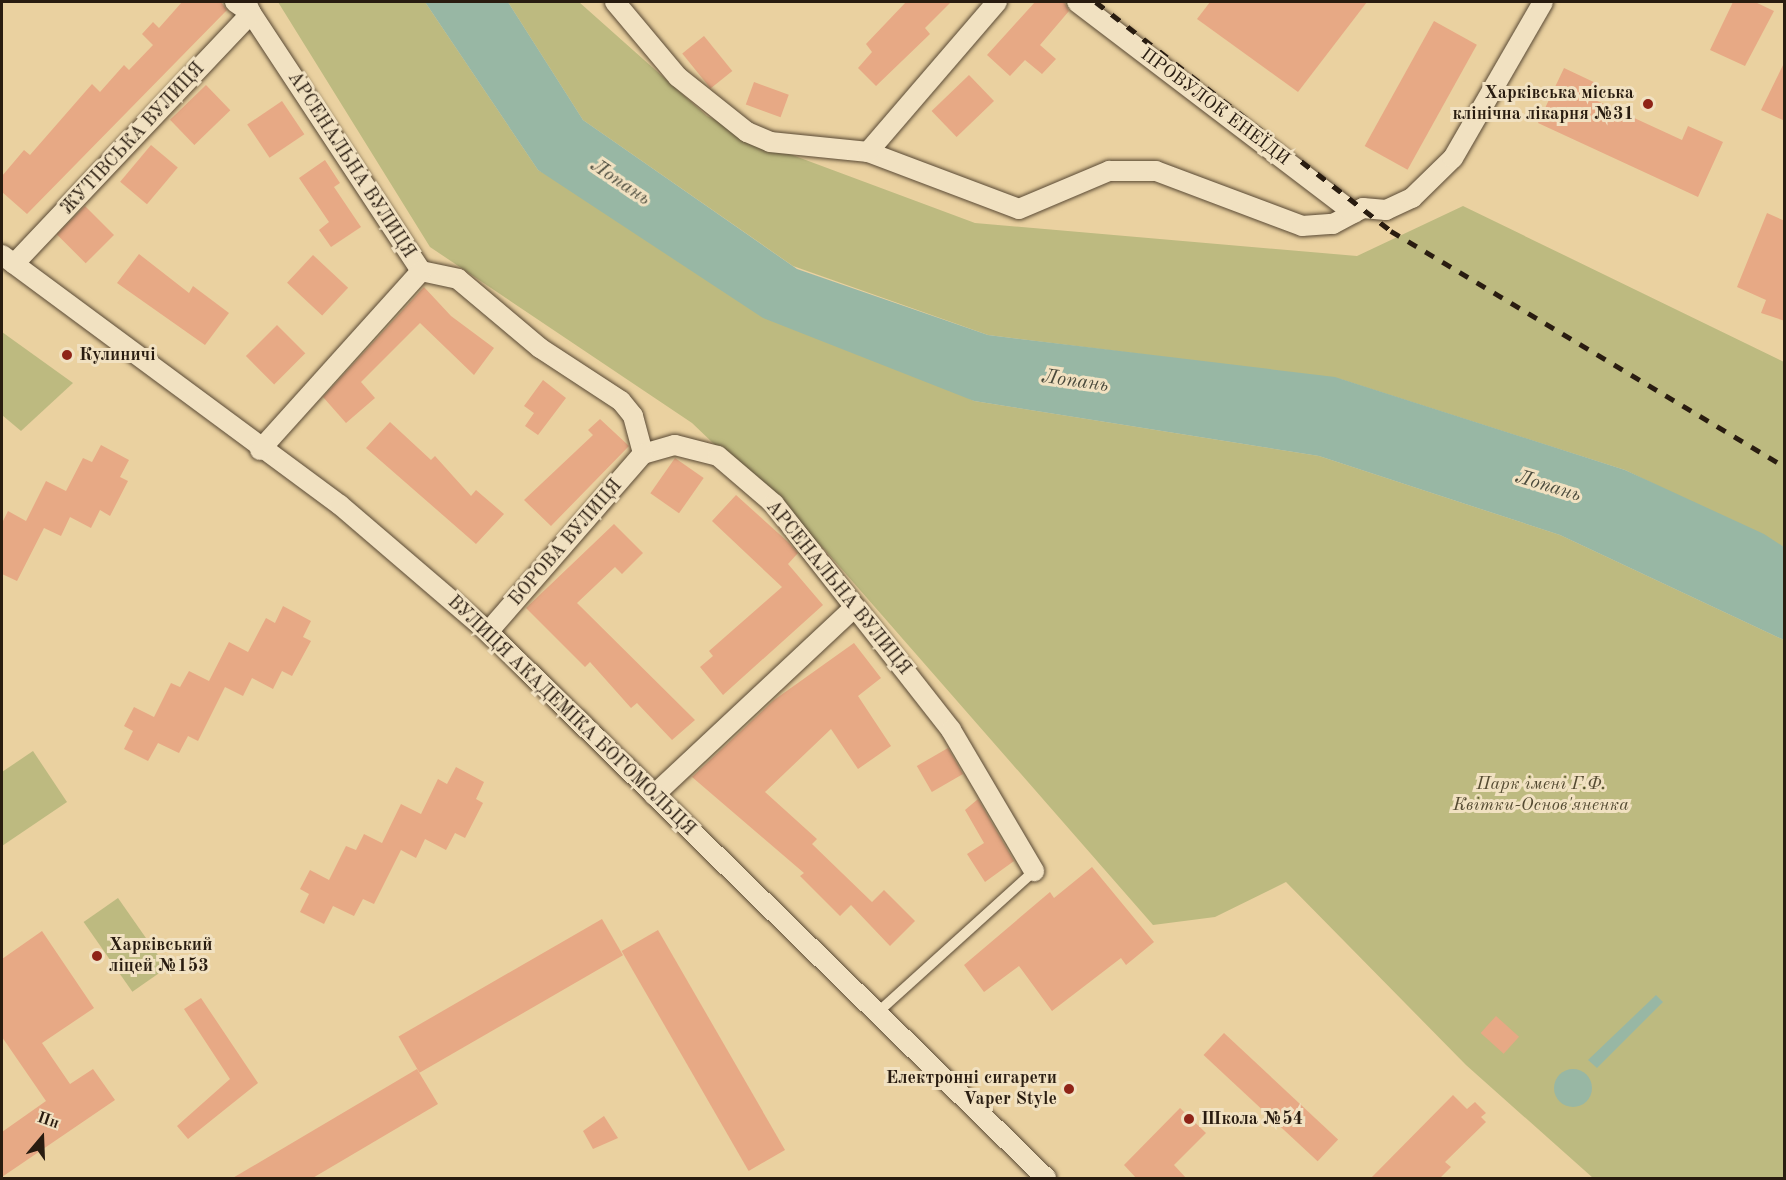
<!DOCTYPE html>
<meta charset="utf-8">
<style>
body{margin:0}
#map{position:relative;width:1786px;height:1180px;overflow:hidden;background:#ead1a0;font-family:"Old Standard TT",serif}
div>[style]{position:absolute}
.green>*{inset:0;background:#bdba80;transform-origin:0 0}
.water>*{inset:0;background:#98b7a4}
.round{border-radius:50%}
.building>*{inset:0;background:#e7a985;transform-origin:0 0}
.roads{filter:drop-shadow(0 0 2px #594934) drop-shadow(0 0 2px #594934)}
.service>*{height:10px;margin:-5px;padding:0 5px;transform-origin:5px;border-radius:5px;background:#f1e1c1}
.minor>*{height:20px;margin:-10px;padding:0 10px;transform-origin:10px;border-radius:10px;background:#f1e1c1}
.rail>*{height:4.5px;margin-top:-2.25px;transform-origin:0;background:repeating-linear-gradient(90deg,#291c10 0 10px,transparent 0 20px)}
.dots>*{width:16px;height:16px;translate:-50% -50%;box-sizing:border-box;border:3px solid #f1e1c1;border-radius:50%}
span{translate:-50% -50%;white-space:nowrap;text-align:center;line-height:1.15;-webkit-text-stroke:6px #f1e1c1;paint-order:stroke}
.poi-label{font-size:18px;color:#291c10;font-weight:700}
.right{translate:-100% -50%;text-align:right}
.left{translate:0 -50%;text-align:left}
.street-label{font-size:18px;color:#291c10}
.park-label{font-size:18px;color:#554b32;font-style:italic}
.water-label{font-size:20px;color:#4a4a3c;font-style:italic}
.frame{position:absolute;inset:0;border:3px solid #291c10;pointer-events:none}
.north{position:absolute;left:12px;top:1108px;width:60px;height:60px;-webkit-text-stroke:4px #f1e1c1;paint-order:stroke;rotate:19deg;font-size:16px;font-weight:700;line-height:24px;text-align:center;color:#291c10}
.north::after{content:'';display:block;margin:auto;width:21px;height:27px;background:#291c10;clip-path:polygon(50% 0,100% 100%,50% 72%,0 100%)}
</style>
<div id="map">
<div class="green">
<div style="clip-path:polygon(278px 2px,425px 2px,538px 170px,974px 401px,1319px 456px,1560px 535px,1784px 640px,1784px 1178px,1593px 1178px,1466px 1065px,1286px 882px,1215px 917px,1153px 925px,825px 550px,692px 423px,430px 247px)"></div>
<div style="clip-path:polygon(508px 2px,579px 2px,707px 116px,795px 156px,975px 223px,1357px 256px,1463px 206px,1784px 362px,1784px 547px,1625px 470px,1340px 379px,988px 335px,793px 266px,583px 120px)"></div>
<div style="clip-path:polygon(2px 332px,73px 383px,21px 431px,2px 415px)"></div>
<div style="clip-path:polygon(33px 751px,67px 802px,2px 846px,2px 772px)"></div>
<div style="left:118px;top:898px;width:85px;height:42px;rotate:55deg"></div>
</div>
<div class="water">
<div style="clip-path:polygon(425px 2px,508px 2px,583px 120px,797px 269px,988px 335px,1335px 377px,1625px 470px,1764px 534px,1784px 547px,1784px 640px,1560px 535px,1319px 456px,974px 401px,763px 318px,538px 170px)"></div>
<div style="clip-path:polygon(1656px 995px,1663px 1002px,1597px 1068px,1588px 1060px)"></div>
<div class="round" style="left:1554px;top:1069px;width:38px;height:38px"></div>
</div>
<div class="building">
<div style="clip-path:polygon(182px 2px,221px 2px,227px 10px,27px 214px,2px 192px,2px 176px,24px 150px,30px 155px,92px 84px,100px 92px,124px 65px,129px 70px,153px 45px,142px 34px,153px 22px,159px 28px)"></div>
<div style="clip-path:polygon(906px 2px,951px 2px,925px 28px,930px 34px,876px 86px,858px 68px,872px 52px,866px 44px)"></div>
<div style="clip-path:polygon(1035px 2px,1064px 2px,1069px 11px,1040px 45px,1056px 59px,1042px 74px,1025px 60px,1010px 76px,987px 55px)"></div>
<div style="clip-path:polygon(1210px 2px,1367px 2px,1298px 92px,1197px 19px)"></div>
<div style="clip-path:polygon(1733px 2px,1755px 2px,1774px 11px,1745px 66px,1710px 50px)"></div>
<div style="left:1434px;top:21px;width:49px;height:143px;rotate:29deg"></div>
<div style="left:704px;top:36px;width:45px;height:28px;rotate:51deg"></div>
<div style="clip-path:polygon(1785px 61px,1785px 121px,1761px 110px)"></div>
<div style="clip-path:polygon(1564px 68px,1600px 85px,1593px 99px,1682px 140px,1688px 126px,1723px 142px,1698px 197px,1538px 123px)"></div>
<div style="left:969px;top:75px;width:36px;height:52px;rotate:46deg"></div>
<div style="left:754px;top:82px;width:37px;height:24px;rotate:20deg"></div>
<div style="left:206px;top:85px;width:35px;height:50px;rotate:46deg"></div>
<div style="left:282px;top:101px;width:40px;height:42px;rotate:56deg"></div>
<div style="left:151px;top:145px;width:35px;height:48px;rotate:40deg"></div>
<div style="clip-path:polygon(325px 160px,340px 183px,334px 187px,361px 227px,331px 247px,319px 230px,329px 222px,299px 178px)"></div>
<div style="left:85px;top:206px;width:41px;height:40px;rotate:45deg"></div>
<div style="clip-path:polygon(1767px 213px,1785px 221px,1785px 321px,1761px 313px,1766px 300px,1737px 287px)"></div>
<div style="clip-path:polygon(139px 254px,189px 293px,193px 286px,229px 313px,205px 345px,117px 283px)"></div>
<div style="left:313px;top:255px;width:48px;height:38px;rotate:43deg"></div>
<div style="clip-path:polygon(424px 287px,451px 316px,494px 348px,474px 375px,420px 323px,361px 382px,375px 398px,346px 423px,323px 397px)"></div>
<div style="left:277px;top:325px;width:40px;height:44px;rotate:45deg"></div>
<div style="clip-path:polygon(543px 380px,566px 398px,538px 435px,525px 426px,534px 413px,524px 406px)"></div>
<div style="clip-path:polygon(600px 419px,629px 446px,551px 526px,524px 500px,593px 435px,588px 430px)"></div>
<div style="clip-path:polygon(390px 422px,431px 460px,435px 456px,471px 496px,476px 490px,504px 514px,476px 544px,366px 448px)"></div>
<div style="clip-path:polygon(101px 445px,129px 460px,120px 477px,128px 481px,110px 516px,100px 510px,91px 528px,70px 517px,61px 536px,44px 528px,17px 581px,2px 574px,2px 523px,8px 511px,26px 521px,46px 481px,66px 491px,83px 458px,92px 462px)"></div>
<div style="left:675px;top:458px;width:35px;height:43px;rotate:35deg"></div>
<div style="clip-path:polygon(736px 495px,788px 542px,798px 553px,788px 564px,823px 605px,723px 695px,700px 667px,713px 656px,709px 651px,782px 587px,712px 521px)"></div>
<div style="clip-path:polygon(614px 524px,643px 553px,622px 574px,615px 567px,577px 603px,695px 720px,672px 740px,637px 703px,631px 708px,590px 662px,585px 667px,526px 608px)"></div>
<div style="clip-path:polygon(283px 606px,311px 621px,303px 637px,311px 641px,292px 676px,282px 671px,273px 689px,252px 678px,243px 696px,225px 687px,198px 741px,188px 736px,179px 753px,158px 743px,148px 761px,124px 749px,133px 731px,124px 726px,134px 707px,154px 717px,171px 683px,180px 687px,189px 671px,209px 681px,229px 642px,248px 652px,266px 618px,275px 623px)"></div>
<div style="clip-path:polygon(854px 643px,881px 678px,858px 696px,891px 746px,858px 769px,831px 729px,765px 792px,817px 839px,812px 844px,872px 902px,884px 890px,915px 921px,890px 946px,851px 905px,840px 916px,800px 876px,804px 873px,692px 777px,774px 700px)"></div>
<div style="left:948px;top:748px;width:30px;height:36px;rotate:60deg"></div>
<div style="clip-path:polygon(456px 767px,484px 782px,476px 799px,483px 803px,465px 838px,455px 833px,446px 850px,425px 839px,416px 858px,401px 850px,374px 904px,363px 899px,354px 916px,333px 906px,324px 924px,300px 912px,309px 894px,300px 889px,310px 870px,329px 880px,346px 846px,356px 850px,364px 834px,382px 843px,401px 804px,421px 814px,438px 779px,447px 784px)"></div>
<div style="clip-path:polygon(978px 799px,1014px 861px,985px 882px,967px 854px,984px 843px,965px 810px)"></div>
<div style="clip-path:polygon(1092px 867px,1154px 942px,1126px 965px,1121px 958px,1052px 1011px,1019px 966px,984px 992px,964px 965px,1050px 892px,1054px 898px)"></div>
<div style="left:602px;top:919px;width:42px;height:235px;rotate:60deg"></div>
<div style="left:658px;top:930px;width:254px;height:42px;rotate:60deg"></div>
<div style="clip-path:polygon(42px 931px,94px 1008px,42px 1043px,70px 1084px,93px 1069px,115px 1100px,2px 1177px,2px 1132px,46px 1101px,2px 1037px,2px 959px)"></div>
<div style="clip-path:polygon(201px 998px,258px 1083px,188px 1139px,177px 1126px,230px 1079px,184px 1009px)"></div>
<div style="left:1496px;top:1016px;width:31px;height:23px;rotate:42deg"></div>
<div style="left:1224px;top:1033px;width:156px;height:30px;rotate:43deg"></div>
<div style="clip-path:polygon(417px 1069px,438px 1104px,311px 1179px,231px 1179px)"></div>
<div style="clip-path:polygon(1453px 1095px,1467px 1109px,1475px 1102px,1486px 1113px,1481px 1117px,1486px 1122px,1445px 1162px,1451px 1167px,1439px 1179px,1370px 1179px)"></div>
<div style="clip-path:polygon(1180px 1108px,1206px 1133px,1174px 1165px,1187px 1179px,1137px 1179px,1124px 1165px)"></div>
<div style="clip-path:polygon(604px 1116px,618px 1138px,593px 1149px,583px 1131px)"></div>
</div>
<div class="roads">
<div class="service">
<div style="left:877px;top:1013px;width:212px;rotate:-42.1deg"></div>
</div>
<div class="minor">
<div style="left:235px;top:2px;width:19px;rotate:35deg"></div>
<div style="left:251px;top:13px;width:309px;rotate:56.6deg"></div>
<div style="left:421px;top:271px;width:38px;rotate:12deg"></div>
<div style="left:458px;top:279px;width:107px;rotate:40.1deg"></div>
<div style="left:540px;top:348px;width:97px;rotate:33.2deg"></div>
<div style="left:621px;top:401px;width:19px;rotate:51deg"></div>
<div style="left:633px;top:416px;width:39px;rotate:75deg"></div>
<div style="left:643px;top:454px;width:33px;rotate:-16deg"></div>
<div style="left:675px;top:445px;width:44px;rotate:14.3deg"></div>
<div style="left:718px;top:456px;width:74px;rotate:40.6deg"></div>
<div style="left:774px;top:504px;width:287px;rotate:51.9deg"></div>
<div style="left:951px;top:730px;width:164px;rotate:59.5deg"></div>
<div style="left:615px;top:2px;width:98px;rotate:50deg"></div>
<div style="left:678px;top:77px;width:88px;rotate:38.6deg"></div>
<div style="left:747px;top:132px;width:25px;rotate:23deg"></div>
<div style="left:770px;top:142px;width:99px;rotate:5.8deg"></div>
<div style="left:868px;top:152px;width:161px;rotate:20.7deg"></div>
<div style="left:1019px;top:209px;width:98px;rotate:-22.9deg"></div>
<div style="left:1109px;top:171px;width:47px"></div>
<div style="left:1156px;top:171px;width:156px;rotate:20.6deg"></div>
<div style="left:1302px;top:226px;width:31px;rotate:-4deg"></div>
<div style="left:1333px;top:224px;width:34px;rotate:-28deg"></div>
<div style="left:1363px;top:208px;width:23px;rotate:5deg"></div>
<div style="left:1386px;top:210px;width:29px;rotate:-25deg"></div>
<div style="left:1412px;top:198px;width:57px;rotate:-44.3deg"></div>
<div style="left:1453px;top:158px;width:180px;rotate:-60deg"></div>
<div style="left:1077px;top:2px;width:348px;rotate:37.3deg"></div>
<div style="left:868px;top:152px;width:198px;rotate:-49.3deg"></div>
<div style="left:2px;top:255px;width:420px;rotate:36.5deg"></div>
<div style="left:340px;top:505px;width:195px;rotate:40.6deg"></div>
<div style="left:488px;top:632px;width:781px;rotate:44.38deg"></div>
<div style="left:14px;top:264px;width:345px;rotate:-46.6deg"></div>
<div style="left:251px;top:13px;width:12px;rotate:-114deg"></div>
<div style="left:260px;top:450px;width:241px;rotate:-48deg"></div>
<div style="left:488px;top:632px;width:236px;rotate:-49deg"></div>
<div style="left:654px;top:795px;width:275px;rotate:-43.1deg"></div>
</div>
</div>
<div class="rail">
<div style="left:1096px;top:2px;width:373px;rotate:37.8deg"></div>
<div style="left:1391px;top:231px;width:458px;rotate:30.9deg"></div>
</div>
<div class="dots">
<div style="left:1648px;top:104px;background:#8f2418"></div>
<div style="left:67px;top:355px;background:#8f2418"></div>
<div style="left:97px;top:956px;background:#8f2418"></div>
<div style="left:1069px;top:1089px;background:#8f2418"></div>
<div style="left:1189px;top:1119px;background:#8f2418"></div>
</div>
<div class="poi-label">
<span class="right" style="left:1634px;top:104px">Харківська міська<br>клінічна лікарня №31</span>
<span class="left" style="left:79px;top:355px">Кулиничі</span>
<span class="left" style="left:109px;top:956px">Харківський<br>ліцей №153</span>
<span class="right" style="left:1057px;top:1089px">Електронні сигарети<br>Vaper Style</span>
<span class="left" style="left:1201px;top:1119px">Школа №54</span>
</div>
<div class="street-label">
<span style="left:1215px;top:107px;rotate:37deg">ПРОВУЛОК ЕНЕЇДИ</span>
<span style="left:133px;top:139px;rotate:-47deg">ЖУТІВСЬКА ВУЛИЦЯ</span>
<span style="left:351px;top:165px;rotate:57deg">АРСЕНАЛЬНА ВУЛИЦЯ</span>
<span style="left:566px;top:543px;rotate:-49deg">БОРОВА ВУЛИЦЯ</span>
<span style="left:838px;top:588px;rotate:51deg">АРСЕНАЛЬНА ВУЛИЦЯ</span>
<span style="left:571px;top:716px;rotate:44deg">ВУЛИЦЯ АКАДЕМІКА БОГОМОЛЬЦЯ</span>
</div>
<div class="park-label">
<span style="left:1541px;top:795px">Парк імені Г.Ф.<br>Квітки-Основ'яненка</span>
</div>
<div class="water-label">
<span style="left:620px;top:183px;rotate:34deg">Лопань</span>
<span style="left:1075px;top:382px;rotate:8deg">Лопань</span>
<span style="left:1548px;top:487px;rotate:17deg">Лопань</span>
</div>
<div class="frame"></div>
<div class="north">Пн</div>
</div>
